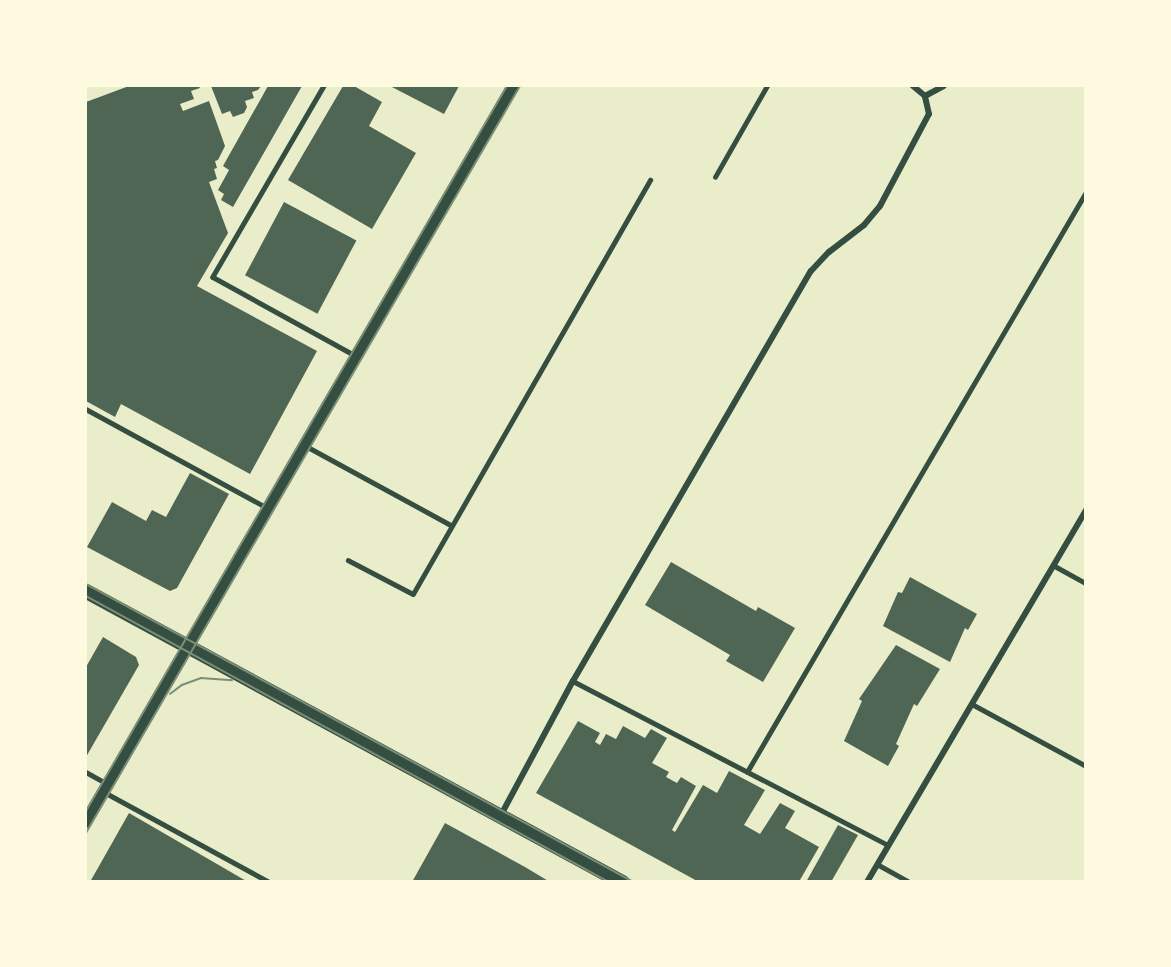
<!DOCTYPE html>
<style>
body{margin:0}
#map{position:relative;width:1171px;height:967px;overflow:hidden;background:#e9edc9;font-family:"Noto Serif",serif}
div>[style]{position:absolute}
.building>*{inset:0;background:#4f6655;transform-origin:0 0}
.service>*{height:4.5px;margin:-2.25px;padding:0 2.25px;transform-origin:2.25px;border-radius:2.25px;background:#344e41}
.minor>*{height:6px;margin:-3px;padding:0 3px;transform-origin:3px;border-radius:3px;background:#344e41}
.secondary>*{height:12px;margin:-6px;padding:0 6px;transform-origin:6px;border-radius:6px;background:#344e41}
.primary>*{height:15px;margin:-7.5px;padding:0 7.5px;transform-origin:7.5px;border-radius:7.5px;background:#344e41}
.tram>*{height:1.5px;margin:-0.75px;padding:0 0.75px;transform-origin:0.75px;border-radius:0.75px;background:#7c8e77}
span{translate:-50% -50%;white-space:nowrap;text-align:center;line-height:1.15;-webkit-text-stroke:4.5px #fefae0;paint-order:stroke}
.frame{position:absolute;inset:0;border:87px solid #fefae0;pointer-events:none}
</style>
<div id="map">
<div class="building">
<div style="clip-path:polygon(129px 86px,199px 86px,200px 88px,191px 91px,194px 99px,180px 104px,183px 111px,209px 101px,225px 146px,218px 160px,215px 161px,217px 168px,214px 169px,217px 179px,209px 182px,228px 233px,197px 286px,317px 351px,250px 474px,121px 404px,115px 417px,86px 401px,86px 102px)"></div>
<div style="clip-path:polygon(211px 86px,261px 86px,258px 90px,252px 92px,254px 98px,245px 101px,247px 107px,244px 113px,233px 117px,230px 111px,222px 114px)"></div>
<div style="clip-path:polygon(268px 86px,302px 86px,233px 207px,221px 200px,224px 194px,218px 190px,229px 170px,223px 166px)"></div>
<div style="clip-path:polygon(343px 86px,354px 86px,382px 102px,369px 126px,416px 153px,372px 229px,288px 180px)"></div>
<div style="clip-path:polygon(390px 86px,459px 86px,444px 114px)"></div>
<div style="left:284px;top:202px;width:82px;height:83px;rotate:28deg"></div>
<div style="clip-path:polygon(190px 473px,229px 494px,177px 588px,170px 591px,87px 547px,112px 502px,146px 521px,152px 510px,166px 517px)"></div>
<div style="clip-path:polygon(671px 562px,756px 611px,758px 607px,795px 628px,763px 682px,726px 661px,730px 655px,645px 605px)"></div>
<div style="clip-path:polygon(910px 577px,977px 614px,968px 630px,965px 628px,950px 662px,883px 626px,898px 592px,902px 593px)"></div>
<div style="clip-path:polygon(103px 637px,136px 657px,139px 665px,86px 757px,86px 667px)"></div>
<div style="clip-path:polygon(896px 645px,940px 669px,917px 706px,914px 704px,896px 744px,899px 746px,888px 766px,844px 741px,862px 701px,859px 699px)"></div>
<div style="clip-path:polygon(578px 721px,600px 733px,595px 742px,600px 745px,606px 734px,616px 739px,623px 726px,645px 738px,651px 729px,667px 738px,652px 763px,669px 772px,666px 777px,677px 783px,681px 777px,696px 786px,672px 830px,675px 832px,703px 785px,717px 793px,729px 771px,765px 790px,744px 825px,760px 834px,780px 803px,795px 811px,785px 828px,819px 847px,800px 880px,803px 882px,699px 882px,536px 793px)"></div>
<div style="clip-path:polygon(129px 813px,248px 882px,90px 882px)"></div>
<div style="clip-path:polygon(445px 823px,525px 867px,550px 882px,412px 882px)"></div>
<div style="clip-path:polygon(838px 825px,858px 835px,831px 882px,806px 882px)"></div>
</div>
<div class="service">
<div style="left:324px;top:86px;width:221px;rotate:120.2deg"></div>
<div style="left:213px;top:277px;width:163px;rotate:28.9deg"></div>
<div style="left:715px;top:177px;width:105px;rotate:-60.3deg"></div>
<div style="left:86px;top:409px;width:205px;rotate:28.6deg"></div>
<div style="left:306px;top:446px;width:165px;rotate:28.6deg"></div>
<div style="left:348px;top:560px;width:73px;rotate:27.6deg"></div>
<div style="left:413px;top:594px;width:477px;rotate:-60.2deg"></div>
<div style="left:1053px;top:565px;width:38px;rotate:29deg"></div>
<div style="left:573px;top:681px;width:355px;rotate:27.5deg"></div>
<div style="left:972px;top:704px;width:130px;rotate:28.5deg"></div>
<div style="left:86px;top:772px;width:25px;rotate:29deg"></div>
<div style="left:747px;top:772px;width:672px;rotate:-59.69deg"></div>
<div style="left:106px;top:793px;width:186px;rotate:28.6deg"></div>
<div style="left:877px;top:864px;width:38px;rotate:29deg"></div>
</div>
<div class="minor">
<div style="left:925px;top:96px;width:21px;rotate:-28deg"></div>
<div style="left:501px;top:815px;width:152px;rotate:-61.8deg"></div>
<div style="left:573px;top:681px;width:474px;rotate:-59.9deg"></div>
<div style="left:811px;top:271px;width:26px;rotate:-47deg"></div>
<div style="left:829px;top:252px;width:44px;rotate:-37.6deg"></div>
<div style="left:864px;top:225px;width:25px;rotate:-50deg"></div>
<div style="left:880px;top:206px;width:104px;rotate:-62deg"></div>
<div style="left:929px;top:114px;width:18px;rotate:-103deg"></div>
<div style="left:925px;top:96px;width:16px;rotate:-140deg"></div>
<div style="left:867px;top:882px;width:432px;rotate:-59.5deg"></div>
</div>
<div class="secondary">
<div style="left:86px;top:822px;width:851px;rotate:-59.88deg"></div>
</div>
<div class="primary">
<div style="left:86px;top:591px;width:610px;rotate:28.5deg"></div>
</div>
<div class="tram">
<div style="left:86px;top:584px;width:624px;rotate:28.54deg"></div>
<div style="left:86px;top:596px;width:596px;rotate:28.67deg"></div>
<div style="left:170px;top:694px;width:15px;rotate:-37deg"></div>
<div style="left:182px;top:685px;width:20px;rotate:-20deg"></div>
<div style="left:201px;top:678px;width:31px;rotate:4deg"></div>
<div style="left:86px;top:811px;width:838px;rotate:-59.86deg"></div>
<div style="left:86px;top:833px;width:864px;rotate:-59.84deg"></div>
</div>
<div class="frame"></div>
</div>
